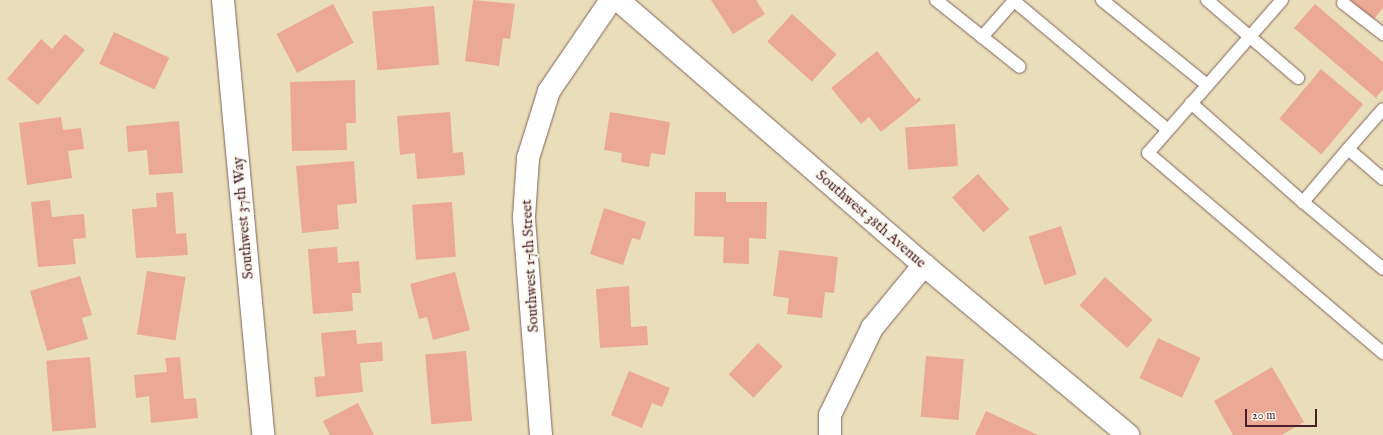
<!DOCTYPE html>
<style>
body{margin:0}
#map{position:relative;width:1383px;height:435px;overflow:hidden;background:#e9deb9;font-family:"IM FELL English",serif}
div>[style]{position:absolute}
.building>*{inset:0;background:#eba894;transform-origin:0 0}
.roads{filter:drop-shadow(0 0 1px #82625d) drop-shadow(0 0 1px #82625d)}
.lane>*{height:12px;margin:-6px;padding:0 6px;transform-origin:6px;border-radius:6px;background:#fff}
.street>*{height:22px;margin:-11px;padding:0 11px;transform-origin:11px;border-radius:11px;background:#fff}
span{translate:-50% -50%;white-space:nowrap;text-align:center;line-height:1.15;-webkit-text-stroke:3.5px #fbf7ec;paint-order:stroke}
.street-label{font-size:15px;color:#4a1f2b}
.scale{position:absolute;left:1245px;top:409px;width:72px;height:18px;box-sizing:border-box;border:2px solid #4a1f2b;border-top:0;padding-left:5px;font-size:12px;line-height:14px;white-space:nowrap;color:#4a1f2b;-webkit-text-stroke:3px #fbf7ec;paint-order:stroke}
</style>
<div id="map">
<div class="building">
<div style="clip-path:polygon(473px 0,515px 4px,510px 39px,503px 38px,499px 66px,465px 61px)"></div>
<div style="clip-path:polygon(711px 0,756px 0,765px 14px,733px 34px)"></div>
<div style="clip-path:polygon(1350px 0,1383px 0,1383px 8px,1373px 20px)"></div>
<div style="left:333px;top:4px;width:44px;height:64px;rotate:62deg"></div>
<div style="clip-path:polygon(1315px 4px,1383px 62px,1383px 89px,1376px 98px,1294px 28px)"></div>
<div style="left:434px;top:6px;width:59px;height:62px;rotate:85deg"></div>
<div style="left:792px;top:14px;width:60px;height:37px;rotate:42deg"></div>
<div style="left:114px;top:32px;width:61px;height:35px;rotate:25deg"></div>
<div style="clip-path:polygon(65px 34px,85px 50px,38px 105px,7px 79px,41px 39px,52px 49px)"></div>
<div style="clip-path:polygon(877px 51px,916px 100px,919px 97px,921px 100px,881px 132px,869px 117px,861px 124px,831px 88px)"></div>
<div style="left:1321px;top:69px;width:55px;height:65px;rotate:40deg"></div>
<div style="clip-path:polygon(355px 80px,356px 123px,346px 123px,347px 150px,292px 151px,290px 82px)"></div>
<div style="clip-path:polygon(450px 112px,453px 153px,463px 152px,465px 175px,417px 179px,415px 153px,400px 155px,397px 116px)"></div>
<div style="clip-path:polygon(610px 112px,670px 122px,665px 155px,651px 153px,649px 167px,621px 162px,622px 153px,604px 150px)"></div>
<div style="clip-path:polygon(61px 117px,63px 130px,81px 128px,84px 149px,68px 151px,72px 178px,27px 185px,19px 123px)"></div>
<div style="clip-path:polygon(179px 121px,183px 173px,149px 175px,147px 150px,128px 152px,126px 126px)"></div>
<div style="left:955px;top:124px;width:42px;height:50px;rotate:86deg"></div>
<div style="clip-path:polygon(354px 161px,357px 203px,337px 205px,339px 229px,302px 233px,296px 166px)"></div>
<div style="left:978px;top:174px;width:47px;height:35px;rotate:48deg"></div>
<div style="clip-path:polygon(173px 192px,176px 234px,186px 233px,188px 255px,136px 258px,132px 209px,157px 207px,156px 193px)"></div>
<div style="clip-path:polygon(695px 192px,726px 192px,726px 202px,767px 202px,766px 239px,749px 238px,749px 264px,723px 263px,724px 237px,694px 236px)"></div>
<div style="clip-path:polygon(50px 200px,52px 217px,84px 214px,86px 238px,73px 239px,76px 264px,38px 267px,31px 202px)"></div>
<div style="left:452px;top:202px;width:55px;height:40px;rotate:86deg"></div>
<div style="clip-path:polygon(604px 208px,646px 222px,640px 240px,632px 238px,623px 265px,590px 254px)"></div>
<div style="left:1061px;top:226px;width:51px;height:34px;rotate:72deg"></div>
<div style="clip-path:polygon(337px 247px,338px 263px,359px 261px,361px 293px,352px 293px,353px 311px,313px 314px,308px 249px)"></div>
<div style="clip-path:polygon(779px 250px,838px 257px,834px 293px,825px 292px,822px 318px,787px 314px,789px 298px,773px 296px)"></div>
<div style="left:147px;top:271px;width:39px;height:64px;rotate:9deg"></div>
<div style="clip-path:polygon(455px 272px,470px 330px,433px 340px,427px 317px,419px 319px,410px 284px)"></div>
<div style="clip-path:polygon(80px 276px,92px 315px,82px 318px,88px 339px,47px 351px,30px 291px)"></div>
<div style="left:1105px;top:277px;width:64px;height:38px;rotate:42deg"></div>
<div style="clip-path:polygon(629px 286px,631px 327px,647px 326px,648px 345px,600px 348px,596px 289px)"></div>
<div style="clip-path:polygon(356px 330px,357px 344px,382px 342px,383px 361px,360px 363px,363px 392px,316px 397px,314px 377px,325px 376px,321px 333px)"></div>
<div style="left:1158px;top:338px;width:47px;height:44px;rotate:25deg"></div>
<div style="left:758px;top:343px;width:34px;height:43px;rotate:43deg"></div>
<div style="left:466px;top:351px;width:70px;height:41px;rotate:85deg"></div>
<div style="left:926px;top:356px;width:38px;height:61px;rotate:5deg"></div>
<div style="left:90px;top:357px;width:71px;height:44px;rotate:85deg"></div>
<div style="clip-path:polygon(180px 357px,184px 399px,196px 398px,198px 418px,151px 423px,149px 396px,136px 398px,134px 375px,167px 372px,165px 358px)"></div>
<div style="clip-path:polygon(1272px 367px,1304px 422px,1282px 435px,1233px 435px,1214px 401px)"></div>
<div style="clip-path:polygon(629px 371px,670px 388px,662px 407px,652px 403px,642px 428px,611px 415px)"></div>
<div style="clip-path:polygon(358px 403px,374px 435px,330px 435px,323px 421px)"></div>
<div style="clip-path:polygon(986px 411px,1038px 435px,975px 435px)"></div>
</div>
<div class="roads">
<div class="lane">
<div style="left:936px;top:0;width:107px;rotate:38.6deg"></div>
<div style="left:1013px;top:0;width:202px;rotate:40deg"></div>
<div style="left:1102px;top:0;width:135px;rotate:39deg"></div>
<div style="left:1207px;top:0;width:120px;rotate:40.6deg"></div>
<div style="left:1282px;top:0;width:203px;rotate:131.2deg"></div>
<div style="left:1148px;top:153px;width:309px;rotate:40.4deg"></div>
<div style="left:1343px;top:3px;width:51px;rotate:37.8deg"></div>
<div style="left:982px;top:37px;width:48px;rotate:-48.4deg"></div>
<div style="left:1191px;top:103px;width:149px;rotate:41.5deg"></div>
<div style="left:1348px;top:149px;width:53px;rotate:-48.8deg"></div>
<div style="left:1383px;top:179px;width:46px;rotate:-139.4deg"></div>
<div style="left:1348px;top:149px;width:70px;rotate:130.3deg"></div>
<div style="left:1303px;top:202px;width:104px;rotate:39.9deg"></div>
</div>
<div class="street">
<div style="left:223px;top:0;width:437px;rotate:84.7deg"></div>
<div style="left:618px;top:0;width:405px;rotate:40.9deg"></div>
<div style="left:924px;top:265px;width:266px;rotate:39.8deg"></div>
<div style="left:541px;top:435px;width:219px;rotate:-94.5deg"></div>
<div style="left:524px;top:217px;width:59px;rotate:-86.1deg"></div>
<div style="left:528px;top:158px;width:70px;rotate:-72.6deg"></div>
<div style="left:549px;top:91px;width:110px;rotate:-55.7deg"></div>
<div style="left:830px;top:435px;width:20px;rotate:-90deg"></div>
<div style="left:830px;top:415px;width:97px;rotate:-64.2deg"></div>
<div style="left:872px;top:328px;width:82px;rotate:-50.5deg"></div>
</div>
</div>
<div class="street-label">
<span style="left:243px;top:218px;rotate:-95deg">Southwest 37th Way</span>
<span style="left:871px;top:219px;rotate:41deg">Southwest 38th Avenue</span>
<span style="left:530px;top:266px;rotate:-93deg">Southwest 17th Street</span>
</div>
<div class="scale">20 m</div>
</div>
